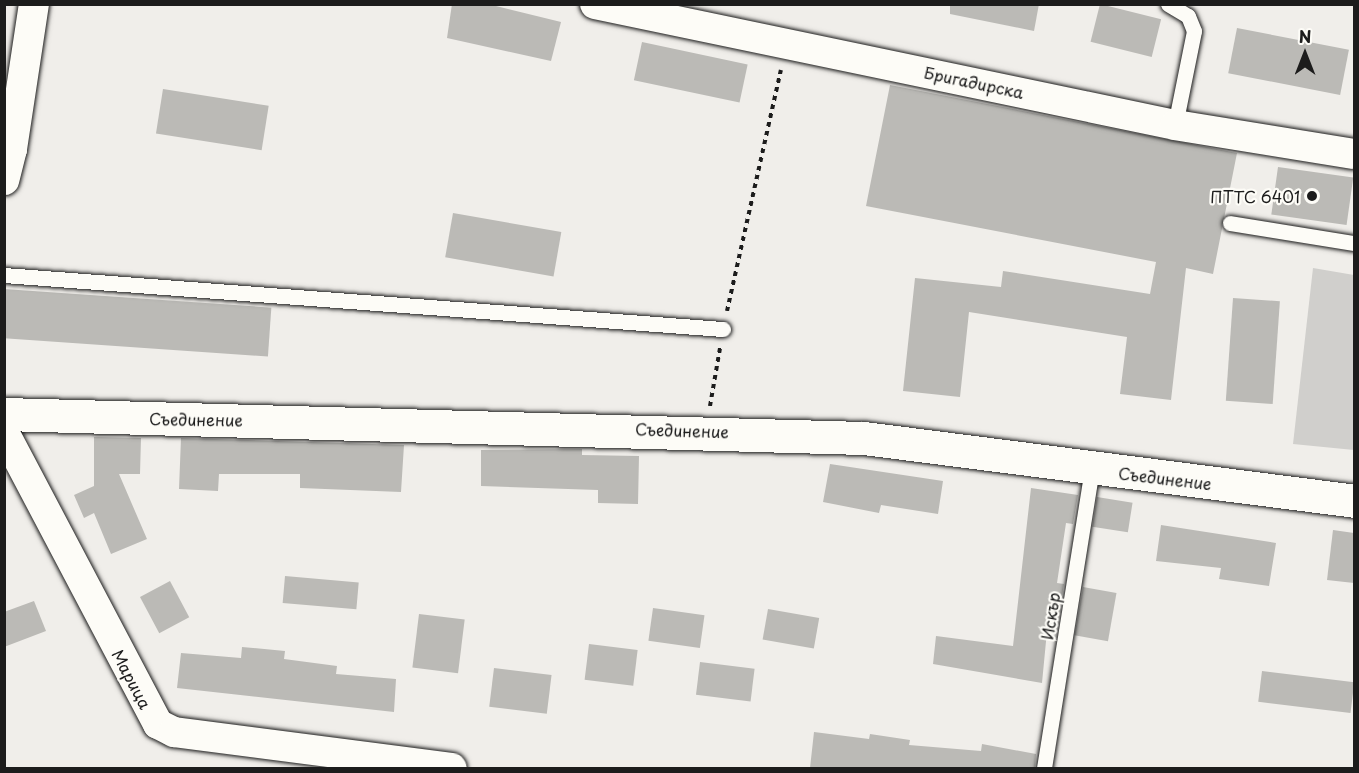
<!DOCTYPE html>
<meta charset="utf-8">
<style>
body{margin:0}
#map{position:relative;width:1359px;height:773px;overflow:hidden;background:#f0eeea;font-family:"Playpen Sans",sans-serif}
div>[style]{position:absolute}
.green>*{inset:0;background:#d0cfcc}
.building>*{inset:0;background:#bbbab6;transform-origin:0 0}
.path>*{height:4px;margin-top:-2px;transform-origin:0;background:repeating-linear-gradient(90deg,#1c1c1c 0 4.5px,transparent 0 9px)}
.roads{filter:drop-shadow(0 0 2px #1c1c1c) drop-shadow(0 0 2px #1c1c1c)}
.lane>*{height:15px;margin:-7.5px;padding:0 7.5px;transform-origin:7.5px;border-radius:7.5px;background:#fdfcf7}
.street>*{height:30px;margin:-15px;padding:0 15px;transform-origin:15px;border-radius:15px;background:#fdfcf7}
.secondary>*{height:33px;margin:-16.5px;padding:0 16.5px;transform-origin:16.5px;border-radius:16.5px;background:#fdfcf7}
.dots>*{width:16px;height:16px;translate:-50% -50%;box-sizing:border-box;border:3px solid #fdfcf7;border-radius:50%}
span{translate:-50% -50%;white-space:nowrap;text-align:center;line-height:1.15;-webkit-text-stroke:4.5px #fdfcf7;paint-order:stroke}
.street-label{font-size:16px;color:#1c1c1c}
.poi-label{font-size:16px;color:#1c1c1c}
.right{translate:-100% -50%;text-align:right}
.frame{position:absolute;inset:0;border:6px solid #1c1c1c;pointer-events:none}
.north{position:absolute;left:1275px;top:24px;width:60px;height:60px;-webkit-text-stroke:4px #fdfcf7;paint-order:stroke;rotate:0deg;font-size:16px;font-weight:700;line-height:24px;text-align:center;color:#1c1c1c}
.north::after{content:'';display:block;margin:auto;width:21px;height:27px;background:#1c1c1c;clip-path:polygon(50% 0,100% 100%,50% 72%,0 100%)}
</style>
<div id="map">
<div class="green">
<div style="clip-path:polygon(1313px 268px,1354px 275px,1354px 450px,1293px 444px)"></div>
</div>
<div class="building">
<div style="clip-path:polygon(452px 4px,488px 4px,561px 22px,551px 61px,447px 38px)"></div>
<div style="clip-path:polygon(950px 4px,1039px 4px,1034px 31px,950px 14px)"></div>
<div style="left:1100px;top:4px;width:63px;height:39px;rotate:14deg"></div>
<div style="left:1237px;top:28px;width:114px;height:46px;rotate:11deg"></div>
<div style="left:642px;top:42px;width:108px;height:39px;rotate:12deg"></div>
<div style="clip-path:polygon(890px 85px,1237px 153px,1213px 274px,1186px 268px,1171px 400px,1120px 394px,1127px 337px,969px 312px,960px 397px,903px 391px,915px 278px,1001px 287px,1003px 271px,1150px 294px,1156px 262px,866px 206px)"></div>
<div style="left:163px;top:89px;width:107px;height:45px;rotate:9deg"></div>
<div style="left:1278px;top:167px;width:76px;height:48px;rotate:8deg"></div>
<div style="left:453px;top:213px;width:110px;height:45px;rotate:10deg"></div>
<div style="left:4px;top:289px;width:268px;height:49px;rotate:4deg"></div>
<div style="left:1233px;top:298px;width:47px;height:103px;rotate:4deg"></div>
<div style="clip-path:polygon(94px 437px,141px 438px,140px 474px,119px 474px,147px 539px,111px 554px,94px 513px,84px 518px,74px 495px,94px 486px)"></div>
<div style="clip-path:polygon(181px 438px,404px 445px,401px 492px,300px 488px,300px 474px,219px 474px,218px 491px,179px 489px)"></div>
<div style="clip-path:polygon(582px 449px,582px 455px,639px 456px,638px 504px,598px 503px,598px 490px,481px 486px,481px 450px)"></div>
<div style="clip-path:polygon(830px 464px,943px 481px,938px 514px,881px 505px,879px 513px,823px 502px)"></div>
<div style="clip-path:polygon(1031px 488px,1078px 495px,1073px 524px,1066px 523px,1057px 583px,1064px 584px,1056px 632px,1047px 631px,1042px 683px,933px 664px,936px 636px,1013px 646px)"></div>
<div style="left:1097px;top:497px;width:36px;height:30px;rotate:9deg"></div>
<div style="clip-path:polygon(1161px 525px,1276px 543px,1269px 586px,1219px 579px,1221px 568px,1156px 561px)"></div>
<div style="clip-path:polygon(1333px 530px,1354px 533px,1354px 583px,1327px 580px)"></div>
<div style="left:285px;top:576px;width:74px;height:27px;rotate:5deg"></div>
<div style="left:170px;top:581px;width:41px;height:34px;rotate:62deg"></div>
<div style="left:1083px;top:587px;width:34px;height:49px;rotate:10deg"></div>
<div style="clip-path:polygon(34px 601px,46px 631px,4px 647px,4px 612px)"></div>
<div style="left:653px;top:608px;width:52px;height:33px;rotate:8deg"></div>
<div style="left:768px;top:609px;width:52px;height:31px;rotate:10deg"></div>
<div style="left:419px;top:614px;width:46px;height:54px;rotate:7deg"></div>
<div style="left:589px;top:644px;width:49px;height:36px;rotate:7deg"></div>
<div style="clip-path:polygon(242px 647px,285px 651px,284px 659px,337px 666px,336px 674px,396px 679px,394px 712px,177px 688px,181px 653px,241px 658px)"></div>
<div style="left:700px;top:662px;width:55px;height:33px;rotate:7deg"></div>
<div style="left:494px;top:668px;width:58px;height:39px;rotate:7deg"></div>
<div style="left:1262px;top:671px;width:93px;height:31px;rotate:7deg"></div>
<div style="clip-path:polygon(814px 732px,869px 739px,870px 734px,910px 740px,909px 745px,981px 751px,982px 744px,1036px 754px,1035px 768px,810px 768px)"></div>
</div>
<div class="path">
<div style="left:727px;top:311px;width:247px;rotate:-77.4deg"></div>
<div style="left:710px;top:406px;width:59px;rotate:-80.2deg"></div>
</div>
<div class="roads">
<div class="lane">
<div style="left:1168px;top:4px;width:23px;rotate:31deg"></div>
<div style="left:1188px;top:16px;width:16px;rotate:68deg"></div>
<div style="left:1194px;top:31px;width:96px;rotate:101.4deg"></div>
<div style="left:1230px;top:223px;width:126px;rotate:9.2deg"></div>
<div style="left:4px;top:275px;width:721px;rotate:4.3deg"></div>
<div style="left:1044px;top:768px;width:303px;rotate:-80.9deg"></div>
</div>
<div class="street">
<div style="left:595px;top:4px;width:592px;rotate:11.78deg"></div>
<div style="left:1175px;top:125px;width:181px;rotate:9.2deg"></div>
<div style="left:4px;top:145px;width:9px;rotate:27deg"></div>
<div style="left:12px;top:149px;width:32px;rotate:104deg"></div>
<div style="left:12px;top:149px;width:147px;rotate:-81.4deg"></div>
<div style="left:4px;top:432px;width:330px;rotate:62.2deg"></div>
<div style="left:158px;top:724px;width:18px;rotate:27deg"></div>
<div style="left:174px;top:732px;width:280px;rotate:7.4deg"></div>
</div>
<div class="secondary">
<div style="left:4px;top:414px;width:860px;rotate:1.6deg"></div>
<div style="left:864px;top:438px;width:494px;rotate:7.3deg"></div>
</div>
</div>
<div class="dots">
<div style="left:1312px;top:196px;background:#1c1c1c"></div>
</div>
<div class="street-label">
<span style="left:974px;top:82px;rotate:12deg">Бригадирска</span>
<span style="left:196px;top:419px;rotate:1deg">Съединение</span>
<span style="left:682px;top:430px;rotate:2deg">Съединение</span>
<span style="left:1165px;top:478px;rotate:7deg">Съединение</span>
<span style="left:1050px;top:616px;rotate:-81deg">Искър</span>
<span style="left:132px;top:679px;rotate:62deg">Марица</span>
</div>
<div class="poi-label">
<span class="right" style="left:1300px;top:196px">ПТТС 6401</span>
</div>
<div class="frame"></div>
<div class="north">N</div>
</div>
